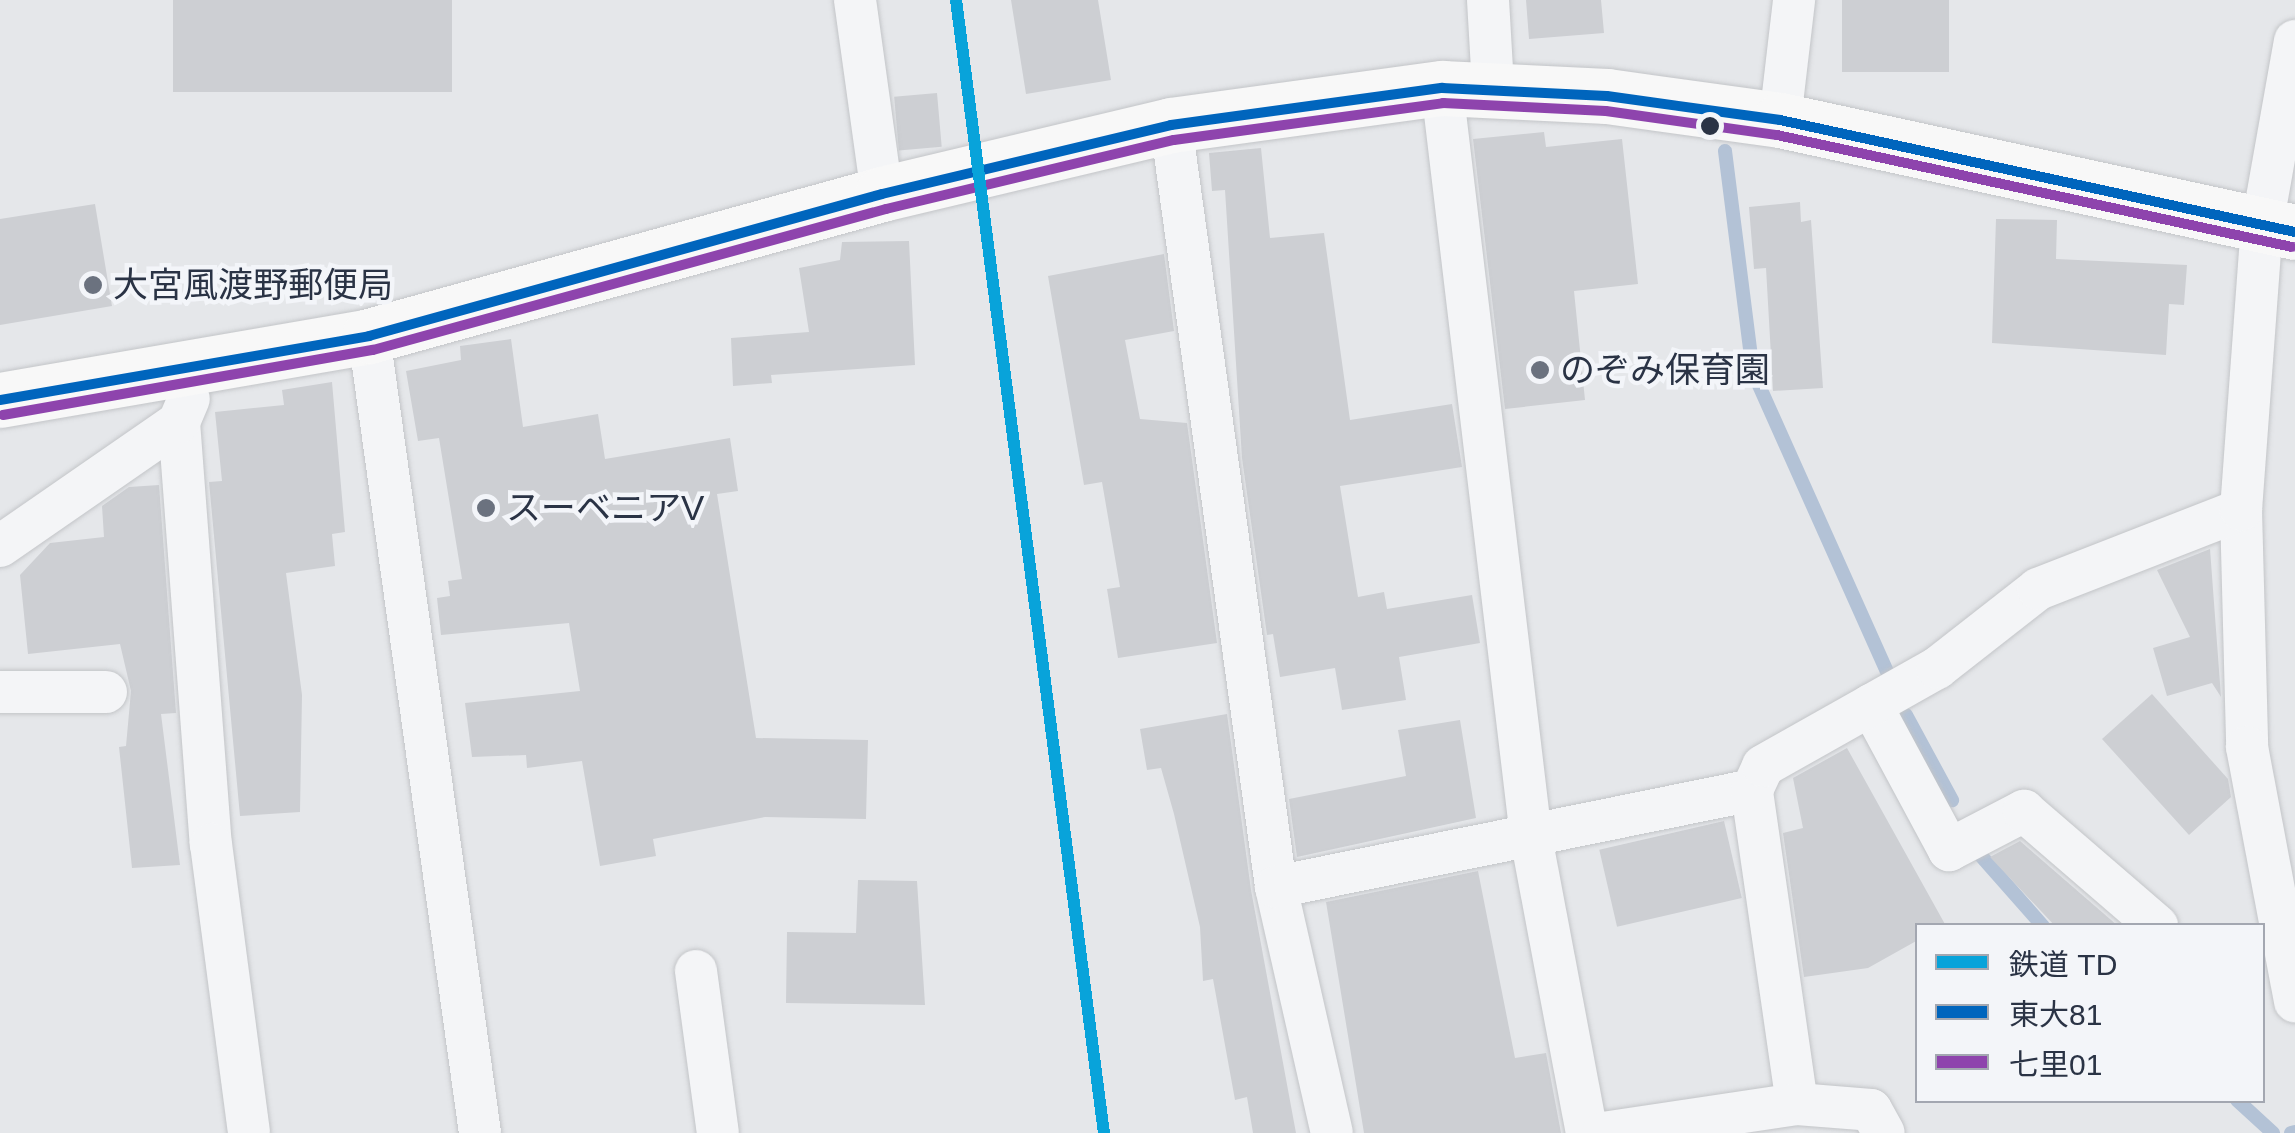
<!DOCTYPE html>
<meta charset="utf-8">
<style>
body{margin:0}
#map{position:relative;width:2295px;height:1133px;overflow:hidden;background:#e5e7ea;font-family:Arial,"Noto Sans JP",sans-serif}
div>[style]{position:absolute}
.stream>*{height:14px;margin:-7px;padding:0 7px;transform-origin:7px;border-radius:7px;background:#b3c2d6}
.building>*{inset:0;background:#cdcfd3;transform-origin:0 0}
.roads{filter:drop-shadow(0 0 2px #c3c5c8) drop-shadow(0 0 2px #c3c5c8)}
.street>*{height:42px;margin:-21px;padding:0 21px;transform-origin:21px;border-radius:21px;background:#f4f5f7}
.secondary>*{height:55px;margin:-27.5px;padding:0 27.5px;transform-origin:27.5px;border-radius:27.5px;background:#f8f8f8}
.bus-1>*{height:10px;margin:-5px;padding:0 5px;transform-origin:5px;border-radius:5px;background:#0065bd}
.bus-2>*{height:10px;margin:-5px;padding:0 5px;transform-origin:5px;border-radius:5px;background:#8e44ad}
.rail-1>*{height:12px;margin:-6px;padding:0 6px;transform-origin:6px;border-radius:6px;background:#08a3da}
.dots>*{width:28px;height:28px;translate:-50% -50%;box-sizing:border-box;border:5px solid #f3f5f9;border-radius:50%}
span{translate:-50% -50%;white-space:nowrap;text-align:center;line-height:1.15;-webkit-text-stroke:9px #f3f5f9;paint-order:stroke}
.poi-label{font-size:35px;color:#2a3345}
.left{translate:0 -50%;text-align:left}
.legend{position:absolute;left:1915px;top:923px;width:350px;height:180px;box-sizing:border-box;background:#f3f5f9;border:2px solid #a3a7b1;margin:0;padding:12px 18px;list-style:none;font-size:30px;color:#2a3345}
.legend li{display:flex;align-items:center;gap:20px;height:50px}
.legend b{width:50px;border:2px solid #a3a7b1}
</style>
<div id="map">
<div class="stream">
<div style="left:1725px;top:151px;width:223px;rotate:82.8deg"></div>
<div style="left:1753px;top:372px;width:329px;rotate:65.9deg"></div>
<div style="left:1906px;top:715px;width:97px;rotate:61.6deg"></div>
<div style="left:1975px;top:849px;width:103px;rotate:48.6deg"></div>
<div style="left:2237px;top:1100px;width:49px;rotate:42.5deg"></div>
<div style="left:2291px;top:1133px;width:4px;rotate:-14deg"></div>
</div>
<div class="building">
<div style="left:173px;top:0;width:279px;height:92px"></div>
<div style="clip-path:polygon(1011px 0,1098px 0,1111px 80px,1026px 94px)"></div>
<div style="clip-path:polygon(1526px 0,1601px 0,1604px 33px,1529px 39px)"></div>
<div style="left:1842px;top:0;width:107px;height:72px"></div>
<div style="left:937px;top:93px;width:54px;height:43px;rotate:85deg"></div>
<div style="clip-path:polygon(1544px 132px,1546px 147px,1622px 139px,1638px 284px,1574px 291px,1585px 400px,1505px 409px,1473px 139px)"></div>
<div style="clip-path:polygon(1261px 148px,1270px 238px,1324px 233px,1350px 420px,1452px 404px,1462px 467px,1340px 486px,1358px 597px,1384px 592px,1387px 609px,1472px 595px,1480px 643px,1399px 657px,1406px 700px,1342px 710px,1335px 668px,1280px 677px,1273px 634px,1267px 635px,1242px 458px,1225px 190px,1212px 191px,1209px 153px)"></div>
<div style="clip-path:polygon(1800px 202px,1801px 222px,1811px 220px,1823px 388px,1773px 391px,1766px 268px,1754px 269px,1749px 207px)"></div>
<div style="clip-path:polygon(95px 204px,112px 306px,0 325px,0 219px)"></div>
<div style="clip-path:polygon(1996px 219px,2057px 220px,2056px 259px,2187px 265px,2184px 305px,2169px 304px,2166px 355px,1992px 343px)"></div>
<div style="clip-path:polygon(909px 241px,915px 365px,771px 375px,772px 383px,733px 386px,731px 338px,809px 332px,799px 268px,840px 260px,842px 242px)"></div>
<div style="clip-path:polygon(1164px 254px,1174px 331px,1125px 340px,1140px 419px,1187px 423px,1217px 643px,1118px 658px,1107px 589px,1120px 587px,1102px 482px,1084px 485px,1048px 276px)"></div>
<div style="clip-path:polygon(511px 339px,523px 427px,598px 414px,605px 459px,730px 438px,738px 491px,717px 494px,756px 738px,868px 740px,866px 819px,765px 817px,653px 839px,656px 856px,600px 866px,582px 761px,527px 768px,526px 755px,472px 757px,465px 703px,580px 691px,569px 623px,441px 635px,437px 598px,450px 596px,448px 581px,462px 579px,439px 438px,418px 441px,406px 371px,461px 360px,460px 346px)"></div>
<div style="clip-path:polygon(332px 382px,345px 532px,332px 534px,335px 566px,286px 573px,302px 695px,300px 812px,240px 816px,209px 482px,222px 481px,215px 412px,284px 405px,282px 390px)"></div>
<div style="clip-path:polygon(159px 485px,176px 713px,161px 714px,180px 865px,132px 868px,119px 747px,126px 746px,131px 691px,120px 644px,28px 654px,20px 575px,50px 543px,104px 537px,102px 506px,129px 487px)"></div>
<div style="clip-path:polygon(2210px 549px,2221px 697px,2212px 683px,2167px 696px,2153px 648px,2190px 637px,2157px 570px)"></div>
<div style="clip-path:polygon(2152px 694px,2228px 779px,2231px 797px,2189px 835px,2102px 739px)"></div>
<div style="clip-path:polygon(1227px 714px,1251px 890px,1296px 1133px,1253px 1133px,1247px 1097px,1235px 1100px,1213px 979px,1203px 981px,1200px 927px,1174px 814px,1161px 768px,1147px 770px,1140px 729px)"></div>
<div style="clip-path:polygon(1460px 720px,1476px 818px,1297px 857px,1289px 799px,1406px 776px,1398px 730px)"></div>
<div style="clip-path:polygon(1847px 748px,1946px 926px,1918px 926px,1918px 940px,1868px 968px,1804px 977px,1783px 833px,1803px 828px,1793px 778px)"></div>
<div style="left:1724px;top:821px;width:79px;height:128px;rotate:77deg"></div>
<div style="clip-path:polygon(2020px 841px,2118px 926px,2055px 926px,1990px 857px)"></div>
<div style="clip-path:polygon(1478px 871px,1515px 1058px,1546px 1053px,1561px 1133px,1364px 1133px,1326px 902px)"></div>
<div style="clip-path:polygon(858px 880px,917px 881px,925px 1005px,786px 1003px,787px 932px,856px 933px)"></div>
</div>
<div class="roads">
<div class="street">
<div style="left:855px;top:0;width:196px;rotate:82.1deg"></div>
<div style="left:1488px;top:0;width:88px;rotate:86.7deg"></div>
<div style="left:1442px;top:88px;width:754px;rotate:83.22deg"></div>
<div style="left:1531px;top:837px;width:301px;rotate:79.3deg"></div>
<div style="left:1780px;top:120px;width:121px;rotate:-83.3deg"></div>
<div style="left:1171px;top:125px;width:769px;rotate:82.15deg"></div>
<div style="left:1276px;top:887px;width:252px;rotate:77.2deg"></div>
<div style="left:369px;top:336px;width:805px;rotate:82.07deg"></div>
<div style="left:179px;top:422px;width:423px;rotate:85.7deg"></div>
<div style="left:211px;top:844px;width:291px;rotate:82.5deg"></div>
<div style="left:2241px;top:510px;width:237px;rotate:88.5deg"></div>
<div style="left:2247px;top:747px;width:259px;rotate:79.3deg"></div>
<div style="left:0;top:546px;width:218px;rotate:-34.7deg"></div>
<div style="left:179px;top:422px;width:25px;rotate:-67deg"></div>
<div style="left:0;top:692px;width:106px"></div>
<div style="left:1871px;top:705px;width:165px;rotate:61.7deg"></div>
<div style="left:1949px;top:850px;width:85px;rotate:-27.5deg"></div>
<div style="left:2024px;top:811px;width:176px;rotate:40.8deg"></div>
<div style="left:1276px;top:887px;width:486px;rotate:-11.5deg"></div>
<div style="left:696px;top:971px;width:163px;rotate:82.3deg"></div>
<div style="left:1797px;top:1104px;width:317px;rotate:-98.2deg"></div>
<div style="left:1752px;top:790px;width:26px;rotate:-65deg"></div>
<div style="left:1763px;top:766px;width:200px;rotate:-29.4deg"></div>
<div style="left:1937px;top:668px;width:128px;rotate:-38deg"></div>
<div style="left:2038px;top:589px;width:218px;rotate:-21.3deg"></div>
<div style="left:2241px;top:510px;width:285px;rotate:-85.8deg"></div>
<div style="left:2262px;top:226px;width:188px;rotate:-79.9deg"></div>
<div style="left:1603px;top:1133px;width:196px;rotate:-8.5deg"></div>
<div style="left:1797px;top:1104px;width:74px;rotate:4.6deg"></div>
<div style="left:1871px;top:1110px;width:26px;rotate:61deg"></div>
</div>
<div class="secondary">
<div style="left:0;top:400px;width:375px;rotate:-9.8deg"></div>
<div style="left:369px;top:336px;width:532px;rotate:-15.47deg"></div>
<div style="left:882px;top:194px;width:297px;rotate:-13.4deg"></div>
<div style="left:1171px;top:125px;width:274px;rotate:-7.8deg"></div>
<div style="left:1442px;top:88px;width:165px;rotate:2.8deg"></div>
<div style="left:1607px;top:96px;width:175px;rotate:7.9deg"></div>
<div style="left:1780px;top:120px;width:527px;rotate:12.27deg"></div>
</div>
</div>
<div class="bus-1">
<div style="left:0;top:400px;width:375px;rotate:-9.8deg"></div>
<div style="left:369px;top:336px;width:532px;rotate:-15.47deg"></div>
<div style="left:882px;top:194px;width:297px;rotate:-13.4deg"></div>
<div style="left:1171px;top:125px;width:274px;rotate:-7.8deg"></div>
<div style="left:1442px;top:88px;width:165px;rotate:2.8deg"></div>
<div style="left:1607px;top:96px;width:175px;rotate:7.9deg"></div>
<div style="left:1780px;top:120px;width:527px;rotate:12.27deg"></div>
</div>
<div class="bus-2">
<div style="left:3px;top:415px;width:376px;rotate:-10deg"></div>
<div style="left:373px;top:350px;width:532px;rotate:-15.37deg"></div>
<div style="left:886px;top:209px;width:296px;rotate:-13.5deg"></div>
<div style="left:1174px;top:140px;width:272px;rotate:-7.8deg"></div>
<div style="left:1443px;top:103px;width:163px;rotate:2.8deg"></div>
<div style="left:1606px;top:111px;width:173px;rotate:8deg"></div>
<div style="left:1777px;top:135px;width:527px;rotate:12.27deg"></div>
</div>
<div class="rail-1">
<div style="left:956px;top:0;width:1143px;rotate:82.56deg"></div>
</div>
<div class="dots">
<div style="left:1710px;top:126px;background:#2a3345"></div>
<div style="left:93px;top:285px;background:#6b727f"></div>
<div style="left:1540px;top:370px;background:#6b727f"></div>
<div style="left:486px;top:508px;background:#6b727f"></div>
</div>
<div class="poi-label">
<span class="left" style="left:113px;top:285px">大宮風渡野郵便局</span>
<span class="left" style="left:1560px;top:370px">のぞみ保育園</span>
<span class="left" style="left:506px;top:508px">スーベニアV</span>
</div>
<ul class="legend">
<li><b style="height:12px;background:#08a3da"></b>鉄道 TD</li>
<li><b style="height:12px;background:#0065bd"></b>東大81</li>
<li><b style="height:12px;background:#8e44ad"></b>七里01</li>
</ul>
</div>
